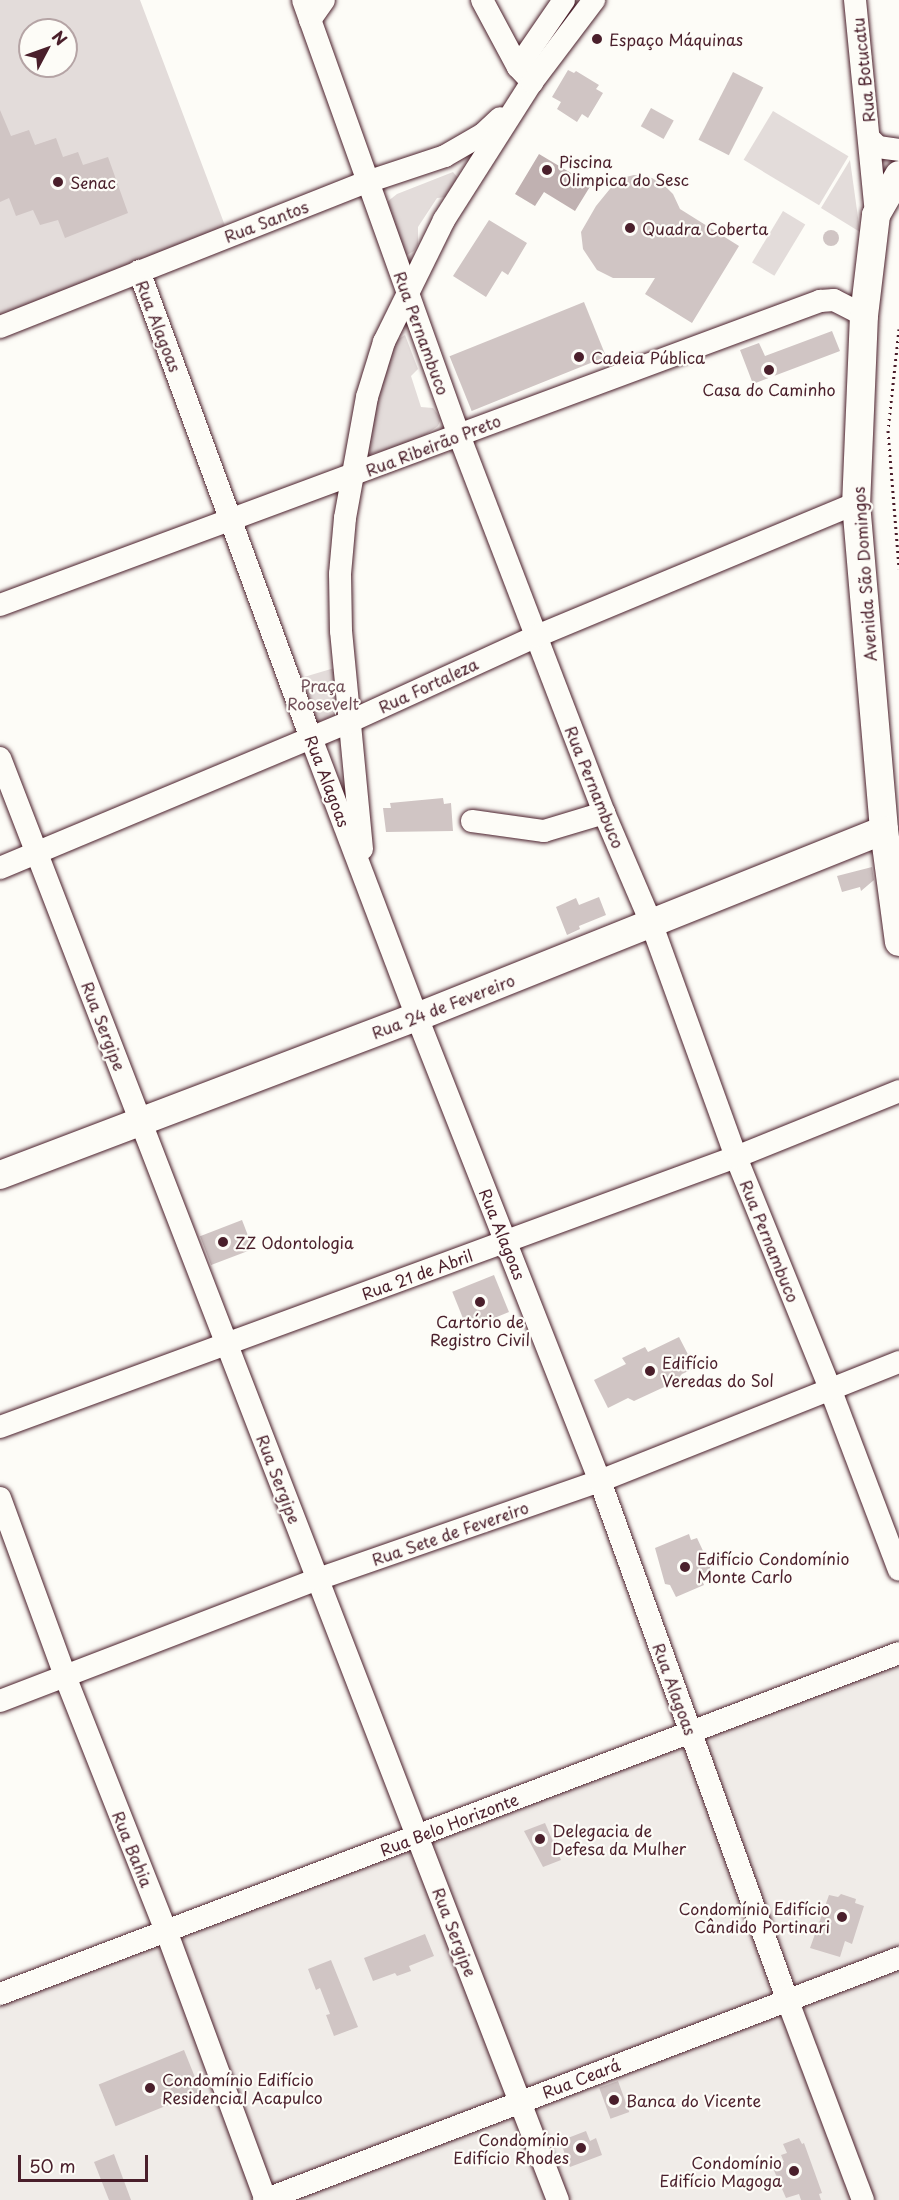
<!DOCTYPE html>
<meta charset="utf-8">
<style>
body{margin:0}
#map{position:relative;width:899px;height:2200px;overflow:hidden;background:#fdfcf7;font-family:"Playpen Sans",sans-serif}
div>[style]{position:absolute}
.built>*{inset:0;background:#f0ece8}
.green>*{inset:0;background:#e3dcda;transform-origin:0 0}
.water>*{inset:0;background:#c0b1b1}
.building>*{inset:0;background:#d0c5c4;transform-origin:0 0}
.round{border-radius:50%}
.path>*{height:3px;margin-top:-1.5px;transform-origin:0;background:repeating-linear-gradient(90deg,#4a1f2b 0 1.5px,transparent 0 6px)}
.roads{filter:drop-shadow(0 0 2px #4a1f2b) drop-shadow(0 0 2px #4a1f2b)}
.minor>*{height:22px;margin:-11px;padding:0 11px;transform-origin:11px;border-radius:11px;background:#fdfcf7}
.major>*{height:28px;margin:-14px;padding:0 14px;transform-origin:14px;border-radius:14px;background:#fdfcf7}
.dots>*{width:16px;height:16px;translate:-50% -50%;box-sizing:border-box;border:3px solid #fdfcf7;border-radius:50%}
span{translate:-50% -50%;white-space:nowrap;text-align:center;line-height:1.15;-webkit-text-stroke:4.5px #fdfcf7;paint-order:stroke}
.poi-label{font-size:16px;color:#4a1f2b}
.left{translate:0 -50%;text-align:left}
.right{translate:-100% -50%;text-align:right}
.street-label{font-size:16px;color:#4a1f2b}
.park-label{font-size:16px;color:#704e57}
.north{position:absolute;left:18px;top:18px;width:60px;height:60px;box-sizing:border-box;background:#fdfcf7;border:2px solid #b5a4a5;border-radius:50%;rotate:49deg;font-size:16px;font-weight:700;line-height:24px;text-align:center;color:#4a1f2b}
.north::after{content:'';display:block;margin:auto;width:21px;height:27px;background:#4a1f2b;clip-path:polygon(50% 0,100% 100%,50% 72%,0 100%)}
.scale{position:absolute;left:18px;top:2155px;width:130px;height:27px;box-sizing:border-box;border:3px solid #4a1f2b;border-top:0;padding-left:8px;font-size:18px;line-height:21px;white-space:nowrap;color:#4a1f2b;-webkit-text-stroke:4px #fdfcf7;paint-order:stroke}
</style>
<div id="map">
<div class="built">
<div style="clip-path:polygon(899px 1649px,899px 2200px,0 2200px,0 1988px)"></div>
</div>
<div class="green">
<div style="clip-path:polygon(evenodd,0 0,140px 0,227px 231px,0 317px,0 0,30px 30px,66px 30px,66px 66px,30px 66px,30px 30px)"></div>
<div style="left:773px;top:111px;width:88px;height:57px;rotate:31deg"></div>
<div style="clip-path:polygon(850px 160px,860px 232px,821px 208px)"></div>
<div style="clip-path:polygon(453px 172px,458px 178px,446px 197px,437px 198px,418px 227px,418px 244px,414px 251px,405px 256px,387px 202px,397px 194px)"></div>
<div style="left:783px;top:211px;width:26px;height:60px;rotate:31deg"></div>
<div style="clip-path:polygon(405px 335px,418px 369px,411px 376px,421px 407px,433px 408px,441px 419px,438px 426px,415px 442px,371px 454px,366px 445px,388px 357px,397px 340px)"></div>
<div style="clip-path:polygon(341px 666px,346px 711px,310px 725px,294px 680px)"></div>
</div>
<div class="water">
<div style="clip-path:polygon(539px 154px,591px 185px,575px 211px,544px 192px,535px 206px,515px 194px)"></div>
</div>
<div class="building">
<div style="clip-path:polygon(568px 70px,574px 73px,576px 71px,599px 85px,596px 89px,603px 93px,588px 118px,582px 114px,577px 122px,557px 109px,561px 102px,552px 97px)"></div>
<div style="left:733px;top:72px;width:34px;height:76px;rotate:27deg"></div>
<div style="left:651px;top:108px;width:26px;height:21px;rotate:29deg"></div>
<div style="clip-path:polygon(0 110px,11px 136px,29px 130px,35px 145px,56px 138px,63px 157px,78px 152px,83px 165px,108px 157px,128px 213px,65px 238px,58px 220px,40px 225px,33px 210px,16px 216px,9px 198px,0 202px)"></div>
<div style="clip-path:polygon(634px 175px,652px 178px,666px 187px,673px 194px,680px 209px,739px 246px,692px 323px,645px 294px,655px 278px,613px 278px,597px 270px,583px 249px,581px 232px,596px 206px,618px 179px)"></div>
<div style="clip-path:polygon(489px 220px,527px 243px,508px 275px,502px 271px,486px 297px,453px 276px)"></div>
<div class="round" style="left:823px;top:230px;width:16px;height:16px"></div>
<div style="left:584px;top:302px;width:59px;height:145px;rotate:68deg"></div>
<div style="clip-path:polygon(832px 331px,840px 351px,753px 384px,740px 350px,759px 343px,765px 356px)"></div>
<div style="clip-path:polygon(443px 798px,444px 804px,451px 803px,453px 831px,386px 832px,383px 808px,391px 808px,390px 803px)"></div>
<div style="clip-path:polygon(872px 867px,874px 880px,861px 891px,860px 887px,842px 892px,837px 876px)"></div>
<div style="clip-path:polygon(599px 897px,606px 915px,579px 926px,580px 929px,567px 935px,556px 907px,576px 898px,579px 905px)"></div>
<div style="left:242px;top:1220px;width:31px;height:45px;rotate:69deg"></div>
<div style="left:494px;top:1275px;width:40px;height:45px;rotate:68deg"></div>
<div style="clip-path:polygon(679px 1337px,695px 1368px,682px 1374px,675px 1382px,634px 1401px,628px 1398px,608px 1408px,594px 1380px,626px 1364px,622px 1358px,645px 1347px,648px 1352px)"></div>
<div style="clip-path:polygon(689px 1534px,691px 1540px,697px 1538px,712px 1570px,700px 1575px,704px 1585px,676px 1597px,670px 1585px,665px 1584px,655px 1548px)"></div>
<div style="clip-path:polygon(545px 1823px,561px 1860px,543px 1867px,524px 1831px)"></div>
<div style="clip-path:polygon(841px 1894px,856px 1899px,855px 1903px,864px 1906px,852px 1944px,845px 1941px,840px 1957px,810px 1948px,829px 1895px,838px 1897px)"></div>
<div style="clip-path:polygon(425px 1934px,434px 1956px,409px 1966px,411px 1971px,397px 1976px,395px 1973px,373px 1981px,364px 1958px)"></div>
<div style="clip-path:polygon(331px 1960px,358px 2027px,334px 2036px,326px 2015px,330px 2014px,320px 1988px,316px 1990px,308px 1969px)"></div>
<div style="left:184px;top:2050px;width:45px;height:92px;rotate:68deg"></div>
<div style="left:618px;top:2081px;width:33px;height:20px;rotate:70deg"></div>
<div style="clip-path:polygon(586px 2131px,590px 2141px,596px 2138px,602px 2155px,570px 2167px,560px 2141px)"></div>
<div style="clip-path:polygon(799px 2138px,802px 2144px,804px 2143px,822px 2193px,819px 2194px,821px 2200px,801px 2200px,799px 2194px,786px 2198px,772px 2166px,784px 2162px,781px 2155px,787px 2153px,783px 2144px)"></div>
<div style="clip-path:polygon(114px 2154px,131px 2200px,109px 2200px,94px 2162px)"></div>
</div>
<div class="path">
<div style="left:899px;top:329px;width:103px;rotate:96.2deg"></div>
<div style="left:888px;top:431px;width:138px;rotate:85.4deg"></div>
</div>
<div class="roads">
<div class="minor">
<div style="left:303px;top:0;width:462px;rotate:70.3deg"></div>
<div style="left:459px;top:435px;width:405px;rotate:69deg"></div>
<div style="left:604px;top:813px;width:122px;rotate:66.8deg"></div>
<div style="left:652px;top:925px;width:247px;rotate:70.1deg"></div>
<div style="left:736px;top:1157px;width:253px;rotate:67.9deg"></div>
<div style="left:831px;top:1391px;width:191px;rotate:69.2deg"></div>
<div style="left:482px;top:0;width:76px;rotate:61.8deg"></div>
<div style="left:518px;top:67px;width:21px;rotate:47deg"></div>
<div style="left:855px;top:0;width:216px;rotate:84.4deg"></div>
<div style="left:310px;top:20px;width:24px;rotate:-55deg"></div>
<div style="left:518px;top:67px;width:81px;rotate:-55.5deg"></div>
<div style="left:870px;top:139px;width:11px;rotate:45deg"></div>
<div style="left:878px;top:147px;width:21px;rotate:8deg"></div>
<div style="left:139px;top:271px;width:498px;rotate:69.8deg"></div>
<div style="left:311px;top:738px;width:298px;rotate:69.2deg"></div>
<div style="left:417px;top:1017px;width:499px;rotate:68.5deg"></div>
<div style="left:600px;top:1481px;width:551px;rotate:70.15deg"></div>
<div style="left:787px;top:1999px;width:215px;rotate:69.3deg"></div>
<div style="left:0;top:327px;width:395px;rotate:-21.6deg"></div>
<div style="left:367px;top:182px;width:82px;rotate:-18.4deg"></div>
<div style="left:445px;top:156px;width:44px;rotate:-30.1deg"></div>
<div style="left:483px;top:134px;width:23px;rotate:-43deg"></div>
<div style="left:0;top:605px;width:875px;rotate:-20.34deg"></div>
<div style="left:820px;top:301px;width:14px;rotate:-4deg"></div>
<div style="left:834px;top:300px;width:34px;rotate:27deg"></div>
<div style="left:0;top:758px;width:1546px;rotate:68.85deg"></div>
<div style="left:472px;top:821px;width:73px;rotate:7.9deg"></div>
<div style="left:544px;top:831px;width:63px;rotate:-16.7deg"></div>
<div style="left:362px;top:849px;width:219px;rotate:-95.5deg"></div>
<div style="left:341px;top:631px;width:57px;rotate:-91deg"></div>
<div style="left:340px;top:574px;width:56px;rotate:-84.9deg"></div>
<div style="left:345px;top:518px;width:123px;rotate:-79.7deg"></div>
<div style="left:367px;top:397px;width:58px;rotate:-72.8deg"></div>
<div style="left:384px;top:342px;width:136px;rotate:-63.8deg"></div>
<div style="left:444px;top:220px;width:164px;rotate:-57.5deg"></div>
<div style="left:532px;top:82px;width:103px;rotate:-52.9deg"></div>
<div style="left:0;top:868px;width:378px;rotate:-22.7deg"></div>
<div style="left:349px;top:722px;width:207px;rotate:-24.6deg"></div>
<div style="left:537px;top:636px;width:346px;rotate:-22.6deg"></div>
<div style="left:0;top:1427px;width:784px;rotate:-20.15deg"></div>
<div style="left:736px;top:1157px;width:176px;rotate:-22deg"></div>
<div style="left:0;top:1498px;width:189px;rotate:69.9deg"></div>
<div style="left:65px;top:1676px;width:277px;rotate:68.4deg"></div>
<div style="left:167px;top:1933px;width:285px;rotate:69.7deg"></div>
<div style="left:0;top:1701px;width:341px;rotate:-21deg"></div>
<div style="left:318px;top:1579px;width:299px;rotate:-19.2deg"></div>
<div style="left:600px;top:1481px;width:322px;rotate:-21.7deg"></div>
<div style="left:0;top:1994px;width:961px;rotate:-20.77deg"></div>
<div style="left:264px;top:2200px;width:680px;rotate:-20.86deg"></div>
</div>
<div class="major">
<div style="left:899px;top:175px;width:46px;rotate:119.9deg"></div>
<div style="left:876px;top:215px;width:101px;rotate:96.8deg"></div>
<div style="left:864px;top:315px;width:188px;rotate:92.4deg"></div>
<div style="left:856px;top:503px;width:328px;rotate:85.1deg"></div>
<div style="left:884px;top:830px;width:113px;rotate:82.4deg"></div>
<div style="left:0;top:1175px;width:446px;rotate:-20.8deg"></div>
<div style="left:417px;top:1017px;width:503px;rotate:-21.82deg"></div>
</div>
</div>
<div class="dots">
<div style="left:597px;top:39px;background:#4a1f2b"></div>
<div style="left:547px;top:170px;background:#4a1f2b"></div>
<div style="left:58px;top:182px;background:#4a1f2b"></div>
<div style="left:630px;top:228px;background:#4a1f2b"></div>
<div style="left:579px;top:357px;background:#4a1f2b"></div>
<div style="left:769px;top:370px;background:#4a1f2b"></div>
<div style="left:223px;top:1242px;background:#4a1f2b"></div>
<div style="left:480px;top:1302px;background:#4a1f2b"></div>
<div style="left:650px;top:1371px;background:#4a1f2b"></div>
<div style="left:685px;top:1567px;background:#4a1f2b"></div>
<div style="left:540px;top:1839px;background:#4a1f2b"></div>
<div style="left:842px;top:1917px;background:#4a1f2b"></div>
<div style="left:150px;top:2088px;background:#4a1f2b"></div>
<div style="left:614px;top:2100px;background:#4a1f2b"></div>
<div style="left:581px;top:2148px;background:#4a1f2b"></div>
<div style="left:794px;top:2171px;background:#4a1f2b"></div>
</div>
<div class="poi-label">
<span class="left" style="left:609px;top:39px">Espaço Máquinas</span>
<span class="left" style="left:559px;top:170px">Piscina<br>Olimpica do Sesc</span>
<span class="left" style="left:70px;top:182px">Senac</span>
<span class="left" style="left:642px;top:228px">Quadra Coberta</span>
<span class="left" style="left:591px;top:357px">Cadeia Pública</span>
<span style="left:769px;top:389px">Casa do Caminho</span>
<span class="left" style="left:235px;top:1242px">ZZ Odontologia</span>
<span style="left:480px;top:1330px">Cartório de<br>Registro Civil</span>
<span class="left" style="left:662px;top:1371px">Edifício<br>Veredas do Sol</span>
<span class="left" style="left:697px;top:1567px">Edifício Condomínio<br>Monte Carlo</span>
<span class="left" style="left:552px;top:1839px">Delegacia de<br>Defesa da Mulher</span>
<span class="right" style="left:830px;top:1917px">Condomínio Edifício<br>Cândido Portinari</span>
<span class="left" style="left:162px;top:2088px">Condomínio Edifício<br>Residencial Acapulco</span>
<span class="left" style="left:626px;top:2100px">Banca do Vicente</span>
<span class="right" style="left:569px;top:2148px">Condomínio<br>Edifício Rhodes</span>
<span class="right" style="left:782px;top:2171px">Condomínio<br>Edifício Magoga</span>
</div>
<div class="street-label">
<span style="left:863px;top:70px;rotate:-96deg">Rua Botucatu</span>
<span style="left:266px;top:221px;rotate:-21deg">Rua Santos</span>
<span style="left:159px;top:326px;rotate:69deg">Rua Alagoas</span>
<span style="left:422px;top:333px;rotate:70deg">Rua Pernambuco</span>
<span style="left:433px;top:445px;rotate:-21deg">Rua Ribeirão Preto</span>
<span style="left:864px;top:574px;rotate:-94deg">Avenida São Domingos</span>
<span style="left:428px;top:685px;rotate:-25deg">Rua Fortaleza</span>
<span style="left:328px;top:781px;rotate:69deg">Rua Alagoas</span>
<span style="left:595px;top:787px;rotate:68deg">Rua Pernambuco</span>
<span style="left:443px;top:1006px;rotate:-21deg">Rua 24 de Fevereiro</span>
<span style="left:104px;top:1026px;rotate:69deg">Rua Sergipe</span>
<span style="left:503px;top:1234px;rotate:68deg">Rua Alagoas</span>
<span style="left:770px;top:1241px;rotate:68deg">Rua Pernambuco</span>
<span style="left:417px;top:1274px;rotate:-20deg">Rua 21 de Abril</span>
<span style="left:279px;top:1479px;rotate:69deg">Rua Sergipe</span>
<span style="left:450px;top:1533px;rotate:-19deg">Rua Sete de Fevereiro</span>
<span style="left:675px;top:1689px;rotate:70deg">Rua Alagoas</span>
<span style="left:449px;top:1824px;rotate:-21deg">Rua Belo Horizonte</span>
<span style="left:133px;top:1849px;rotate:68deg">Rua Bahia</span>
<span style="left:455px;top:1932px;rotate:69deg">Rua Sergipe</span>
<span style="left:581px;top:2078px;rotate:-21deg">Rua Ceará</span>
</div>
<div class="park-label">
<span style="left:323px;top:694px">Praça<br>Roosevelt</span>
</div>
<div class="north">N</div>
<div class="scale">50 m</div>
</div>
